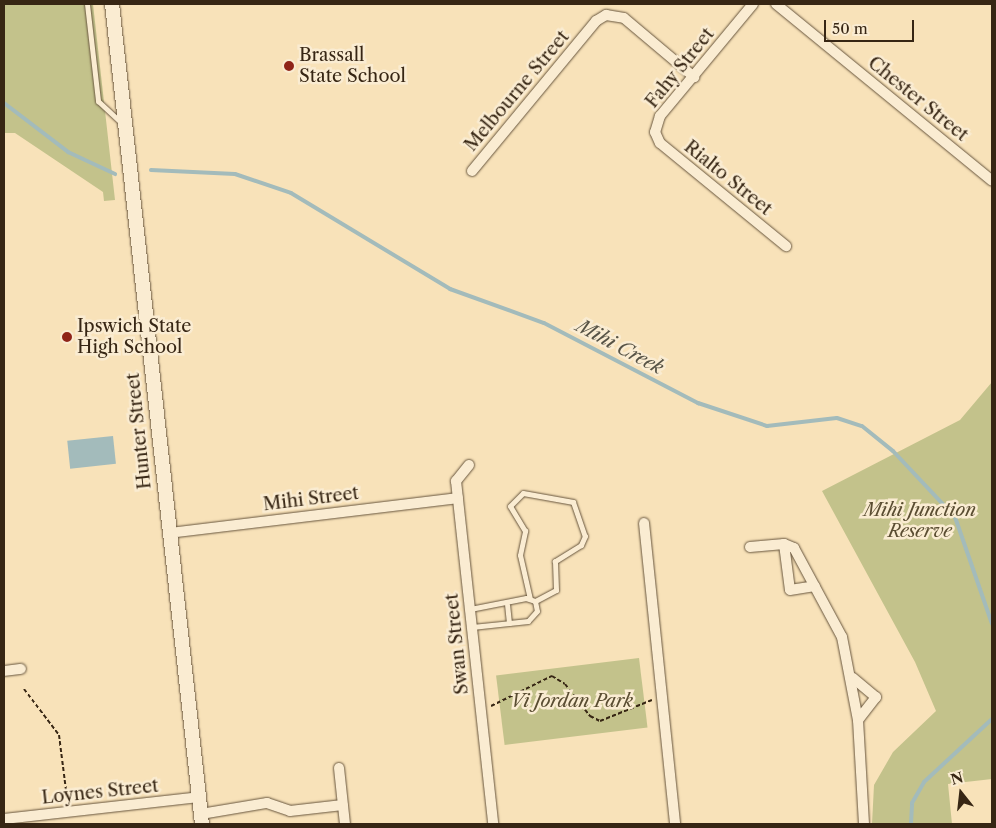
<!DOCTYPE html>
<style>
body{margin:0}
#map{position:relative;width:996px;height:828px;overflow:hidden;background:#f8e2b9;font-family:"Libre Caslon Text",serif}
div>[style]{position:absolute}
.green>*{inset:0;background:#c3c28b;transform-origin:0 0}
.water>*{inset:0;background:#a3bbbb;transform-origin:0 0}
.stream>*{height:4px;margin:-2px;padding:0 2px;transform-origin:2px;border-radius:2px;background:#a3bbbb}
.path>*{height:2px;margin-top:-1px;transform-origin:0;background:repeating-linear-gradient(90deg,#372614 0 4px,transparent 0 6.5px)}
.roads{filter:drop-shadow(0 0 1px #67553d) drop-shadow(0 0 1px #67553d)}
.service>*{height:5px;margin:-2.5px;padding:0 2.5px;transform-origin:2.5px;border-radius:2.5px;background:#faecd2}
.minor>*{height:10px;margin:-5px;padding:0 5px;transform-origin:5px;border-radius:5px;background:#faecd2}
.secondary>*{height:14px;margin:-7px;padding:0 7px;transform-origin:7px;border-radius:7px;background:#faecd2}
.dots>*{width:14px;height:14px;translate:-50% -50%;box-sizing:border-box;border:2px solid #faecd2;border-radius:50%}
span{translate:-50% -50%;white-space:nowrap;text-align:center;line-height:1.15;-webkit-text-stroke:5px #faecd2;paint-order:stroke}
.poi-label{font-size:18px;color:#372614}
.left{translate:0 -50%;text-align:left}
.street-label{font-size:18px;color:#372614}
.park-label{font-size:18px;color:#5a4d32;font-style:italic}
.water-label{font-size:19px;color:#575346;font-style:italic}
.frame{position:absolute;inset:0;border:5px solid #372614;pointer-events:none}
.north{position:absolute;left:936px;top:768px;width:50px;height:50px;-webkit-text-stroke:4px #faecd2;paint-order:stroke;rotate:344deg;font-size:14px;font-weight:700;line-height:20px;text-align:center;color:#372614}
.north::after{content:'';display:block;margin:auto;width:18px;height:22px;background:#372614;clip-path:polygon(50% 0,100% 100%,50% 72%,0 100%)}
.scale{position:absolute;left:824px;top:20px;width:90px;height:22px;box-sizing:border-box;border:2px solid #372614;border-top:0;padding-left:6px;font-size:15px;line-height:18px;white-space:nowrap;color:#372614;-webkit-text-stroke:4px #faecd2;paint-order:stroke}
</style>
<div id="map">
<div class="green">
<div style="clip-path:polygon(4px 4px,93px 4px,115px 200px,104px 201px,103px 192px,15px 133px,4px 133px)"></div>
<div style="clip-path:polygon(992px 382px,992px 779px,948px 784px,952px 824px,872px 824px,874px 785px,893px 752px,936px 711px,915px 662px,822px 491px,960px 420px)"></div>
<div style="left:639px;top:658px;width:70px;height:144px;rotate:83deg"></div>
</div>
<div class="water">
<div style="left:113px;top:436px;width:28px;height:46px;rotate:84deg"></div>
</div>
<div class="stream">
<div style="left:4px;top:103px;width:81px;rotate:37.4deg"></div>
<div style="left:68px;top:152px;width:52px;rotate:25.1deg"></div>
<div style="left:151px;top:170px;width:84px;rotate:2.7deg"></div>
<div style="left:235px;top:174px;width:59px;rotate:18.7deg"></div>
<div style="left:291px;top:193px;width:186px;rotate:31.1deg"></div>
<div style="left:450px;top:289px;width:100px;rotate:19.9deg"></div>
<div style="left:544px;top:323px;width:174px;rotate:27.5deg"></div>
<div style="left:698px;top:403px;width:73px;rotate:18.4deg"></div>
<div style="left:767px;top:426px;width:70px;rotate:-6.5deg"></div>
<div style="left:837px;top:418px;width:26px;rotate:18deg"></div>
<div style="left:862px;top:426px;width:40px;rotate:39deg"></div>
<div style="left:893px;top:451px;width:91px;rotate:46.8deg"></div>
<div style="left:955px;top:517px;width:113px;rotate:70.9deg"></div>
<div style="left:911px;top:824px;width:21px;rotate:-87deg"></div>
<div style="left:912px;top:803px;width:24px;rotate:-60deg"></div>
<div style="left:924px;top:782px;width:93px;rotate:-42.8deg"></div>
</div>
<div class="path">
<div style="left:24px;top:689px;width:58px;rotate:52.7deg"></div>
<div style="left:59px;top:735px;width:64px;rotate:82.8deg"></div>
<div style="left:491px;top:706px;width:68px;rotate:-26.2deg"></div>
<div style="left:552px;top:676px;width:15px;rotate:32deg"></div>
<div style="left:565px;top:684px;width:41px;rotate:52deg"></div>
<div style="left:590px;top:716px;width:11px;rotate:27deg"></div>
<div style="left:600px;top:721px;width:56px;rotate:-22deg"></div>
</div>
<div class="roads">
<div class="service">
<div style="left:87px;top:4px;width:98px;rotate:83.5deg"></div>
<div style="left:98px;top:101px;width:33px;rotate:43deg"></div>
<div style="left:530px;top:599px;width:45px;rotate:-102.8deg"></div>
<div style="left:520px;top:555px;width:25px;rotate:-78deg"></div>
<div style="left:525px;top:531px;width:29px;rotate:-121deg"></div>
<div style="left:510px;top:506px;width:18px;rotate:-45deg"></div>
<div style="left:523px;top:493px;width:51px;rotate:10.2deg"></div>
<div style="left:573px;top:502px;width:36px;rotate:71deg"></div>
<div style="left:585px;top:536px;width:10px;rotate:114deg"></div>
<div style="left:581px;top:545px;width:31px;rotate:148deg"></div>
<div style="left:555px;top:561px;width:29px;rotate:88deg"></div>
<div style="left:556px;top:590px;width:24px;rotate:152deg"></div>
<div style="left:470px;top:609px;width:57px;rotate:-11.1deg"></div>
<div style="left:526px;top:598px;width:9px;rotate:18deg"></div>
<div style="left:535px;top:601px;width:10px;rotate:79deg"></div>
<div style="left:537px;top:611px;width:13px;rotate:132deg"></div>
<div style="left:528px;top:621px;width:19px;rotate:174deg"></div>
<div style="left:509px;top:623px;width:18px;rotate:-96deg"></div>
<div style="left:472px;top:627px;width:37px;rotate:-6deg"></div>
</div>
<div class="minor">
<div style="left:753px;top:4px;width:146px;rotate:129.7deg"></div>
<div style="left:660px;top:116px;width:17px;rotate:107deg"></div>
<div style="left:655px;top:132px;width:12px;rotate:66deg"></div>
<div style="left:660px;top:143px;width:163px;rotate:39.3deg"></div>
<div style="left:776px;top:4px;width:279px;rotate:39.3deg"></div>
<div style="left:472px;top:171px;width:195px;rotate:-50.4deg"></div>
<div style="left:596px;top:21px;width:12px;rotate:-31deg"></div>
<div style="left:606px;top:15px;width:18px;rotate:9deg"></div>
<div style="left:624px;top:18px;width:92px;rotate:40.1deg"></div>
<div style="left:469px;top:465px;width:21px;rotate:129deg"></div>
<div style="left:456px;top:481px;width:345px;rotate:83.8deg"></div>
<div style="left:644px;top:523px;width:303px;rotate:84.1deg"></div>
<div style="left:169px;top:533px;width:291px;rotate:-6.9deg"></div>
<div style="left:784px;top:544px;width:46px;rotate:82.6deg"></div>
<div style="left:790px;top:590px;width:25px;rotate:-9deg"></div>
<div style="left:750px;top:547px;width:34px;rotate:-5deg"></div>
<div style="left:784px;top:544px;width:11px;rotate:22deg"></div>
<div style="left:794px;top:548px;width:101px;rotate:61.7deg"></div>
<div style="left:842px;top:637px;width:85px;rotate:79.1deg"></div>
<div style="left:858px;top:720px;width:104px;rotate:86.7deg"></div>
<div style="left:4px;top:671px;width:17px;rotate:-7deg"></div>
<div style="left:853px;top:678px;width:30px;rotate:40deg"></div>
<div style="left:876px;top:697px;width:29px;rotate:128deg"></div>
<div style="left:339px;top:768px;width:56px;rotate:83.9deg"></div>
<div style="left:201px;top:814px;width:67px;rotate:-9.5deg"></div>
<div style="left:267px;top:803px;width:24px;rotate:19deg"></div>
<div style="left:290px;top:811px;width:53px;rotate:-6.5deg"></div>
<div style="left:4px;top:819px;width:196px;rotate:-6.4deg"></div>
</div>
<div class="secondary">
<div style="left:112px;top:4px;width:825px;rotate:83.74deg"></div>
</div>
</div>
<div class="dots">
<div style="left:289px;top:66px;background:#8f2418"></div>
<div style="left:67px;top:337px;background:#8f2418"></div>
</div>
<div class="poi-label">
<span class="left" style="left:299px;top:66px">Brassall<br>State School</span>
<span class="left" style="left:77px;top:337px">Ipswich State<br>High School</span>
</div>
<div class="street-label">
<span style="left:680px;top:68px;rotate:-51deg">Fahy Street</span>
<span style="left:517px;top:91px;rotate:-50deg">Melbourne Street</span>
<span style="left:918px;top:99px;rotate:39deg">Chester Street</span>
<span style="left:728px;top:178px;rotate:39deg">Rialto Street</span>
<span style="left:139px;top:431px;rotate:-96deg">Hunter Street</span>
<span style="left:311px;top:499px;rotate:-7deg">Mihi Street</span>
<span style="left:457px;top:644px;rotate:-96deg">Swan Street</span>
<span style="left:100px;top:792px;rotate:-6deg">Loynes Street</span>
</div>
<div class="park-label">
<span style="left:920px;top:521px">Mihi Junction<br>Reserve</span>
<span style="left:572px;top:701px">Vi Jordan Park</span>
</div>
<div class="water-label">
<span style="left:620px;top:347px;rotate:28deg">Mihi Creek</span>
</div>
<div class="frame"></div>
<div class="north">N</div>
<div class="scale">50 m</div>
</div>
